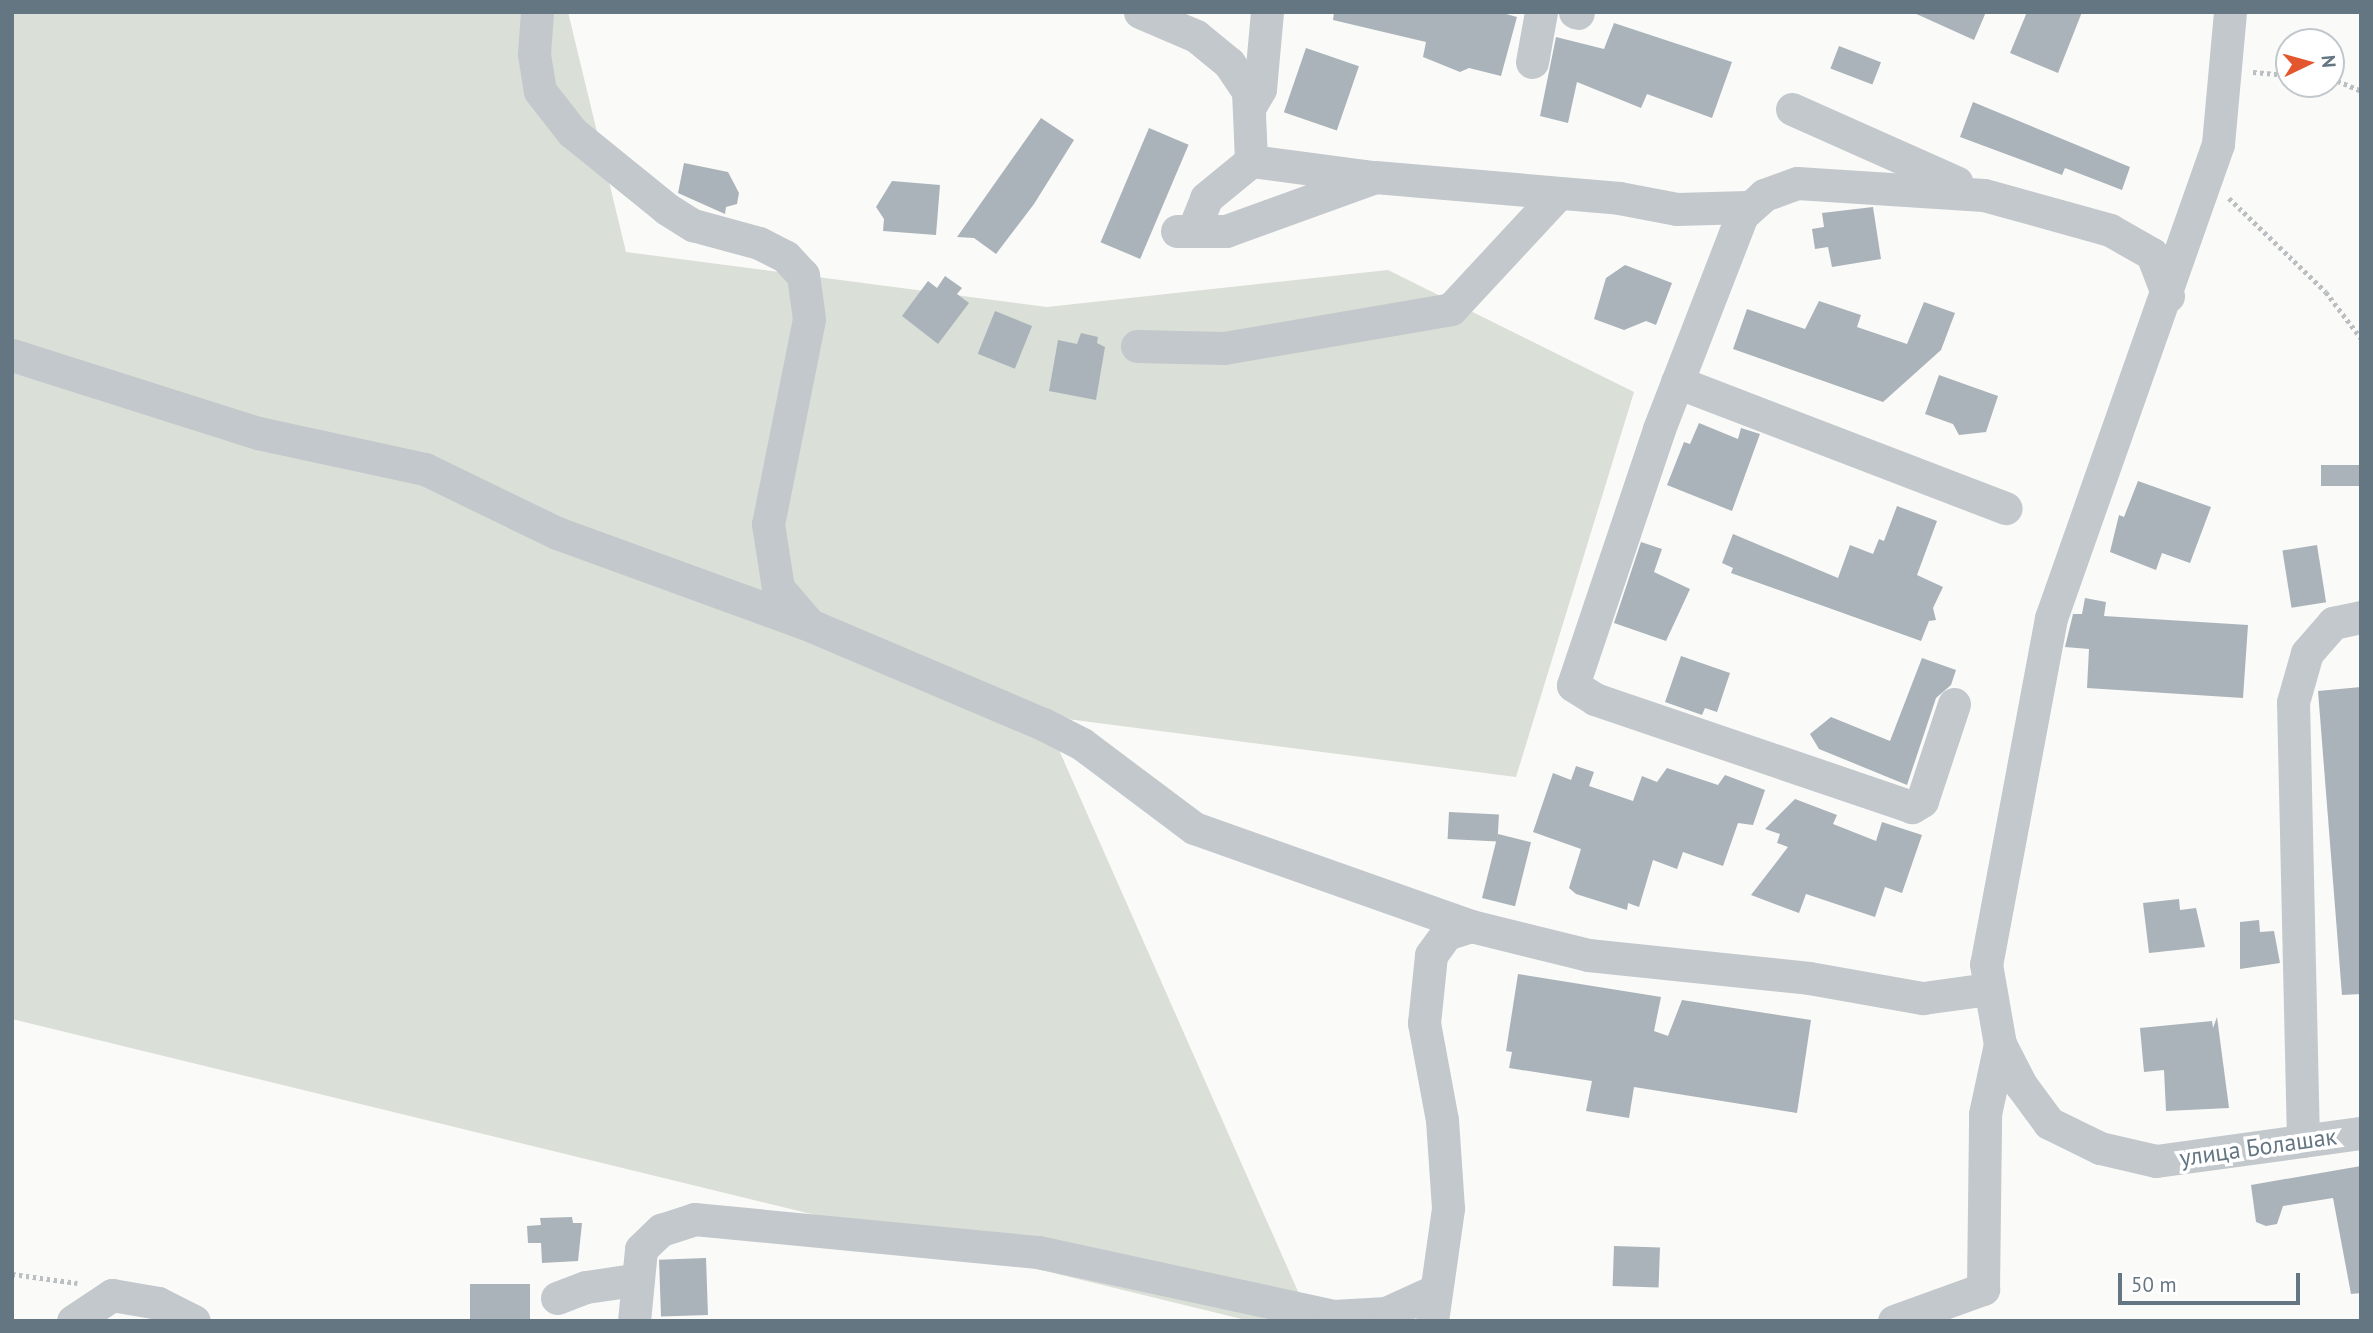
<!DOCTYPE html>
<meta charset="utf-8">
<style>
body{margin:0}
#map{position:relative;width:2373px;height:1333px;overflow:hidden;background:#fafaf8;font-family:"PT Sans",sans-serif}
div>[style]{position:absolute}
.green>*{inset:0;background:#dadfd7}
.building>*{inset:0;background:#aab3b9;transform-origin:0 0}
.path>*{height:4.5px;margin-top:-2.25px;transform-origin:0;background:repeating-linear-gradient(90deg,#bbbfc2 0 3.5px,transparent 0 7px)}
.minor>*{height:33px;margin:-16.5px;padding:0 16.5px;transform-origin:16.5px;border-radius:16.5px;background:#c3c8cc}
span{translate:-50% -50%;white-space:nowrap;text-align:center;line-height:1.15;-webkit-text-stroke:7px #fff;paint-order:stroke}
.street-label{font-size:24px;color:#657683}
.frame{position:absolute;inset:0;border:14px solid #657683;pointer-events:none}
.north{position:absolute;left:2275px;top:28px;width:70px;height:70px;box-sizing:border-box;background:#fff;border:2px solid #c1c8cd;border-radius:50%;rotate:85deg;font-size:19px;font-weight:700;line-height:28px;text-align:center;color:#657683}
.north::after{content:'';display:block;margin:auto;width:24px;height:32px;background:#e4572e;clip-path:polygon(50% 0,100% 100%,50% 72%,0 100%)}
.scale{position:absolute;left:2118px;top:1273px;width:182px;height:32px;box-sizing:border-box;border:4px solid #657683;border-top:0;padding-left:9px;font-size:21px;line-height:24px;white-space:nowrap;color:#657683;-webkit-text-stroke:5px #fff;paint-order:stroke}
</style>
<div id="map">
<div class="green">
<div style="clip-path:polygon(12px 12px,568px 12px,626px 252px,1047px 307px,1388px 270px,1634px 392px,1516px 777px,1044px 716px,1311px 1321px,1250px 1321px,12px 1019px)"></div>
</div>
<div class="building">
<div style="clip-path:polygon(1334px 12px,1499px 12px,1517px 17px,1501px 76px,1469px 68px,1460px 72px,1423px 57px,1426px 42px,1333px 20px)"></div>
<div style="clip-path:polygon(1912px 12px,1986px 12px,1974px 40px)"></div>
<div style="clip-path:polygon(2027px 12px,2082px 12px,2058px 73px,2010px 53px)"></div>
<div style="clip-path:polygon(1614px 23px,1732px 62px,1712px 118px,1647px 94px,1641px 108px,1577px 82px,1568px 123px,1540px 116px,1556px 37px,1604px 49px)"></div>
<div style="left:1839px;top:46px;width:45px;height:24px;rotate:21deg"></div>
<div style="left:1306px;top:48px;width:56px;height:68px;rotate:19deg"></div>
<div style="clip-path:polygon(1973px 102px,2130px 167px,2122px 190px,2065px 168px,2062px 175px,1960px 137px)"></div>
<div style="clip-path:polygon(1041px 118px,1074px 140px,1034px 204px,996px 254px,974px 238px,957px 237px)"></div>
<div style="left:1149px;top:128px;width:43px;height:124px;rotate:23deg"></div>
<div style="clip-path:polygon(684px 163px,728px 172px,739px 193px,737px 204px,726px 207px,725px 214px,678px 193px)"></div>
<div style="clip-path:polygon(892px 181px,940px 185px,936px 235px,883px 231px,884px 219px,876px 207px)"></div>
<div style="clip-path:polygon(1873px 207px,1881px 259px,1832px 267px,1828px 247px,1815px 249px,1812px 229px,1824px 227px,1822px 213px)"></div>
<div style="clip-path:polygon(1625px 265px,1672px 283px,1656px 325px,1646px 321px,1624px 330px,1594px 319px,1606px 278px)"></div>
<div style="clip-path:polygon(945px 276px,962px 288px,957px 294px,969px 303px,938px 344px,902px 316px,928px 281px,937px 288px)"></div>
<div style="clip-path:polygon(1819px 301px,1861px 315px,1857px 327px,1907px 344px,1924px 302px,1955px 313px,1941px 350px,1883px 402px,1733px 349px,1747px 309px,1805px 329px)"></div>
<div style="left:995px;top:311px;width:40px;height:46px;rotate:22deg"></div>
<div style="clip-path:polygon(1081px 333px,1098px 337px,1097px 343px,1105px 347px,1096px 400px,1049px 391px,1058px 340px,1077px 344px)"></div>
<div style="clip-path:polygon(1939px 375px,1998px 396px,1986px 432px,1959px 435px,1953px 424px,1925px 414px)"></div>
<div style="clip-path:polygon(1699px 423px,1738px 439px,1741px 428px,1760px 434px,1732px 511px,1667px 485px,1684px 442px,1690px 444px)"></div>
<div style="left:2361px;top:465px;width:21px;height:40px;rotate:90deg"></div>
<div style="clip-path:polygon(2138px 481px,2211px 507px,2190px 563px,2162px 553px,2156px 570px,2110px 552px,2119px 515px,2124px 517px)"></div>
<div style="clip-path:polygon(1897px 506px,1937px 521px,1917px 575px,1943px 587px,1933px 608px,1936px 620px,1929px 621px,1921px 641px,1731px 573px,1733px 568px,1722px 563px,1733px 534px,1838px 578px,1850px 545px,1873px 554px,1879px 539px,1884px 541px)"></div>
<div style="clip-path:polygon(1641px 542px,1662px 549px,1654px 572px,1690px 589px,1666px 641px,1614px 623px)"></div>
<div style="left:2317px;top:545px;width:58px;height:35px;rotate:81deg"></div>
<div style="clip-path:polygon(2085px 598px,2106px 602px,2104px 616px,2248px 625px,2243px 698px,2087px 688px,2089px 649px,2065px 647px,2073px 614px,2082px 614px)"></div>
<div style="clip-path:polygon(1681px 656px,1730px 673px,1717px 712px,1705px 708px,1702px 715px,1665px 702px)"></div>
<div style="clip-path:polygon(1922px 658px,1956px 670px,1951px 685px,1936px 698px,1907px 785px,1819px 749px,1810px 734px,1831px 717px,1890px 741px)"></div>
<div style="clip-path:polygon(2361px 687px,2361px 994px,2342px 995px,2318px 691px)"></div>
<div style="clip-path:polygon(1576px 766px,1594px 772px,1589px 786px,1633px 801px,1642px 776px,1657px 782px,1667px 768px,1718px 785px,1725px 775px,1765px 790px,1753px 825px,1738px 823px,1723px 866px,1683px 852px,1677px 869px,1653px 860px,1639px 907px,1628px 903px,1627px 910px,1576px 894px,1569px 888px,1581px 849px,1533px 832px,1553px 773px,1571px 780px)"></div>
<div style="clip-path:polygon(1795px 799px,1837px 815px,1833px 824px,1876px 841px,1882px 822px,1922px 835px,1902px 893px,1885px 887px,1875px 917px,1806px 894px,1799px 913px,1751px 895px,1788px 847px,1777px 843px,1780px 834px,1765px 829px)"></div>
<div style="left:1449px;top:812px;width:50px;height:27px;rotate:3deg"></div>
<div style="left:1498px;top:834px;width:34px;height:66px;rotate:14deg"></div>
<div style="clip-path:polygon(2179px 899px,2180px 910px,2196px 908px,2205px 947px,2149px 953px,2143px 903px)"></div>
<div style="clip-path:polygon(2259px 920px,2260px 932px,2274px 931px,2280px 963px,2240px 969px,2240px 922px)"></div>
<div style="clip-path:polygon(1518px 974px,1661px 997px,1654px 1031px,1668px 1036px,1682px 1000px,1811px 1020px,1797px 1113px,1634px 1087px,1629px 1118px,1586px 1111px,1592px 1081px,1509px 1068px,1512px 1052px,1506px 1051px)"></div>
<div style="clip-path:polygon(2217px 1017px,2229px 1108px,2166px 1111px,2164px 1070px,2144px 1072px,2140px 1028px,2212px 1021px,2213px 1028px)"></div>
<div style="clip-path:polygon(2361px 1166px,2361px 1293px,2351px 1294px,2333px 1198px,2283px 1206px,2277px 1224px,2266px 1226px,2256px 1222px,2251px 1185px)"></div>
<div style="clip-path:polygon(572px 1217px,573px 1223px,582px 1223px,578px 1261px,542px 1263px,541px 1243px,528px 1243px,527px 1226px,541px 1225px,540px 1218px)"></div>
<div style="left:1614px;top:1246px;width:46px;height:40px;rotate:2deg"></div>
<div style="left:706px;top:1258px;width:57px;height:47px;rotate:88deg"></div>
<div style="left:530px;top:1284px;width:37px;height:60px;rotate:90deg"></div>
</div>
<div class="path">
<div style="left:2253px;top:72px;width:36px;rotate:5deg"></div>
<div style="left:2331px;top:78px;width:33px;rotate:23deg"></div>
<div style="left:2229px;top:198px;width:135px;rotate:44.1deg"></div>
<div style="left:2326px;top:292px;width:58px;rotate:52.7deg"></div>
<div style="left:12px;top:1274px;width:66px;rotate:7.9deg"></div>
</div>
<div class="minor">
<div style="left:537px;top:12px;width:42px;rotate:94.1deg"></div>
<div style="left:534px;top:54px;width:37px;rotate:81deg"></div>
<div style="left:540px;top:91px;width:52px;rotate:52deg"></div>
<div style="left:572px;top:132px;width:122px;rotate:39deg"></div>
<div style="left:667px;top:209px;width:31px;rotate:32deg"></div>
<div style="left:693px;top:225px;width:68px;rotate:15.3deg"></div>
<div style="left:759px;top:243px;width:30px;rotate:27deg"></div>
<div style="left:786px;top:257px;width:25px;rotate:47deg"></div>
<div style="left:803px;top:275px;width:44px;rotate:82.2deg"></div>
<div style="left:809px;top:319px;width:209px;rotate:101.3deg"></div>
<div style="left:768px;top:524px;width:65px;rotate:81.1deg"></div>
<div style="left:778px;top:588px;width:48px;rotate:49.3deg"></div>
<div style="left:1140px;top:12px;width:61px;rotate:23.2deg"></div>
<div style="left:1196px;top:36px;width:43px;rotate:39.3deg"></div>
<div style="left:1229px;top:63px;width:34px;rotate:56deg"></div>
<div style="left:1248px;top:91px;width:70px;rotate:87.5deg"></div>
<div style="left:1251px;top:161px;width:123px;rotate:7.5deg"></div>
<div style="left:1575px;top:12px;width:3px;rotate:18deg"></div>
<div style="left:2230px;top:12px;width:133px;rotate:95.2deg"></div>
<div style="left:2218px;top:144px;width:503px;rotate:109.41deg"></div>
<div style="left:2051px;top:618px;width:352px;rotate:100.6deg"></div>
<div style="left:1986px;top:964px;width:81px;rotate:80.1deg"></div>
<div style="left:2000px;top:1044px;width:46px;rotate:62.9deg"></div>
<div style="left:2021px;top:1085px;width:47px;rotate:53.6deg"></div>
<div style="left:2049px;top:1123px;width:57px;rotate:26.1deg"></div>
<div style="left:2100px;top:1148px;width:57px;rotate:13.1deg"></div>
<div style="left:2156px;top:1161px;width:207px;rotate:-7.8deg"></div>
<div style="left:1532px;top:62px;width:51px;rotate:-79.8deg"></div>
<div style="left:1249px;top:108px;width:22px;rotate:-60deg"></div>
<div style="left:1260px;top:89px;width:77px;rotate:-84.8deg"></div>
<div style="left:1792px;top:109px;width:180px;rotate:24deg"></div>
<div style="left:1177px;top:231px;width:49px"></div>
<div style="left:1226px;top:231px;width:158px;rotate:-19.9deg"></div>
<div style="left:1375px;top:177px;width:245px;rotate:4.9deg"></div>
<div style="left:1619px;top:198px;width:59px;rotate:10.7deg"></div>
<div style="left:1677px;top:209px;width:70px;rotate:-1.6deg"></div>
<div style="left:1193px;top:231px;width:35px;rotate:-68deg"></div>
<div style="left:1206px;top:198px;width:58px;rotate:-39.4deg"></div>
<div style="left:1137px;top:346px;width:87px;rotate:1.3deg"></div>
<div style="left:1224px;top:348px;width:230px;rotate:-9.7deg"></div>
<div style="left:1451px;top:309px;width:156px;rotate:-47.1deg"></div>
<div style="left:12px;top:355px;width:258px;rotate:17.6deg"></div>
<div style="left:258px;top:433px;width:171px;rotate:12.2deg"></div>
<div style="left:425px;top:469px;width:147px;rotate:25.9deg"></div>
<div style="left:557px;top:533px;width:271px;rotate:20deg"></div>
<div style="left:812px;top:626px;width:251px;rotate:23deg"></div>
<div style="left:1043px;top:724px;width:44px;rotate:27.1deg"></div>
<div style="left:1082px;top:744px;width:140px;rotate:36.9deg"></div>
<div style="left:1194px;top:828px;width:294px;rotate:19.5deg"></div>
<div style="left:1471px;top:926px;width:121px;rotate:13.9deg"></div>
<div style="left:1588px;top:955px;width:222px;rotate:5.9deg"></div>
<div style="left:1809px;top:978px;width:116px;rotate:10deg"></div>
<div style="left:1923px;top:998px;width:67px;rotate:-7.8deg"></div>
<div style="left:1677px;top:382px;width:352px;rotate:21deg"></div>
<div style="left:1954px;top:704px;width:102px;rotate:108.3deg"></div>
<div style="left:1922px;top:801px;width:12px;rotate:149deg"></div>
<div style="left:1912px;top:807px;width:335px;rotate:-161.2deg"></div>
<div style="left:1595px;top:699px;width:26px;rotate:-148deg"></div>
<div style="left:1573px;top:685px;width:270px;rotate:-71.4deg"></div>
<div style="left:1659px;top:429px;width:230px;rotate:-68.8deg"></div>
<div style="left:1742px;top:215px;width:30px;rotate:-42deg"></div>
<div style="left:1764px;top:195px;width:35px;rotate:-20deg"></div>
<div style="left:1797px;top:183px;width:187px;rotate:3.7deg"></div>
<div style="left:1984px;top:195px;width:131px;rotate:15.5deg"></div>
<div style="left:2110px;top:230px;width:48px;rotate:29.7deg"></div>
<div style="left:2152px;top:254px;width:45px;rotate:69.1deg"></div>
<div style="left:2303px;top:1141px;width:439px;rotate:-91.3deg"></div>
<div style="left:2293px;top:702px;width:51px;rotate:-74.1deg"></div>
<div style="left:2307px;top:653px;width:40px;rotate:-49deg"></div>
<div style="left:2333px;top:623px;width:29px;rotate:-12deg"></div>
<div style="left:557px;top:1298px;width:31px;rotate:-21deg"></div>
<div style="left:586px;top:1287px;width:49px;rotate:-8.3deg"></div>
<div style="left:73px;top:1321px;width:47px;rotate:-33.7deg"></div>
<div style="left:112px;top:1295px;width:47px;rotate:9.9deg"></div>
<div style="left:158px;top:1303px;width:40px;rotate:26.6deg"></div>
<div style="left:634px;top:1321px;width:72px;rotate:-84.4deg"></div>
<div style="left:641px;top:1249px;width:28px;rotate:-44deg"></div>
<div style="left:661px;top:1230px;width:35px;rotate:-18deg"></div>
<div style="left:694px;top:1219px;width:346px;rotate:5.5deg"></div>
<div style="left:1038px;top:1252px;width:302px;rotate:12.2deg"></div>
<div style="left:1333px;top:1316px;width:53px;rotate:-3.2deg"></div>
<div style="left:1386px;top:1313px;width:53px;rotate:-24.6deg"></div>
<div style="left:1432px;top:1321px;width:114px;rotate:-81.9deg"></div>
<div style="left:1448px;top:1208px;width:88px;rotate:-93.9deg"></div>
<div style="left:1442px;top:1120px;width:99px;rotate:-100.5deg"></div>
<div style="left:1424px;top:1023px;width:68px;rotate:-84.1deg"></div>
<div style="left:1431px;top:955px;width:26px;rotate:-54deg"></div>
<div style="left:1446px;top:934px;width:26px;rotate:-18deg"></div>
<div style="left:1894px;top:1321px;width:95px;rotate:-19.8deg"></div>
<div style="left:1983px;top:1289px;width:175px;rotate:-89.3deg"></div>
<div style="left:1985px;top:1114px;width:72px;rotate:-77.9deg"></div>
</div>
<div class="street-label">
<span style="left:2258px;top:1147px;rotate:-8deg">улица Болашак</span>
</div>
<div class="frame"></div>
<div class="north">N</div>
<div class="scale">50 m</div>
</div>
